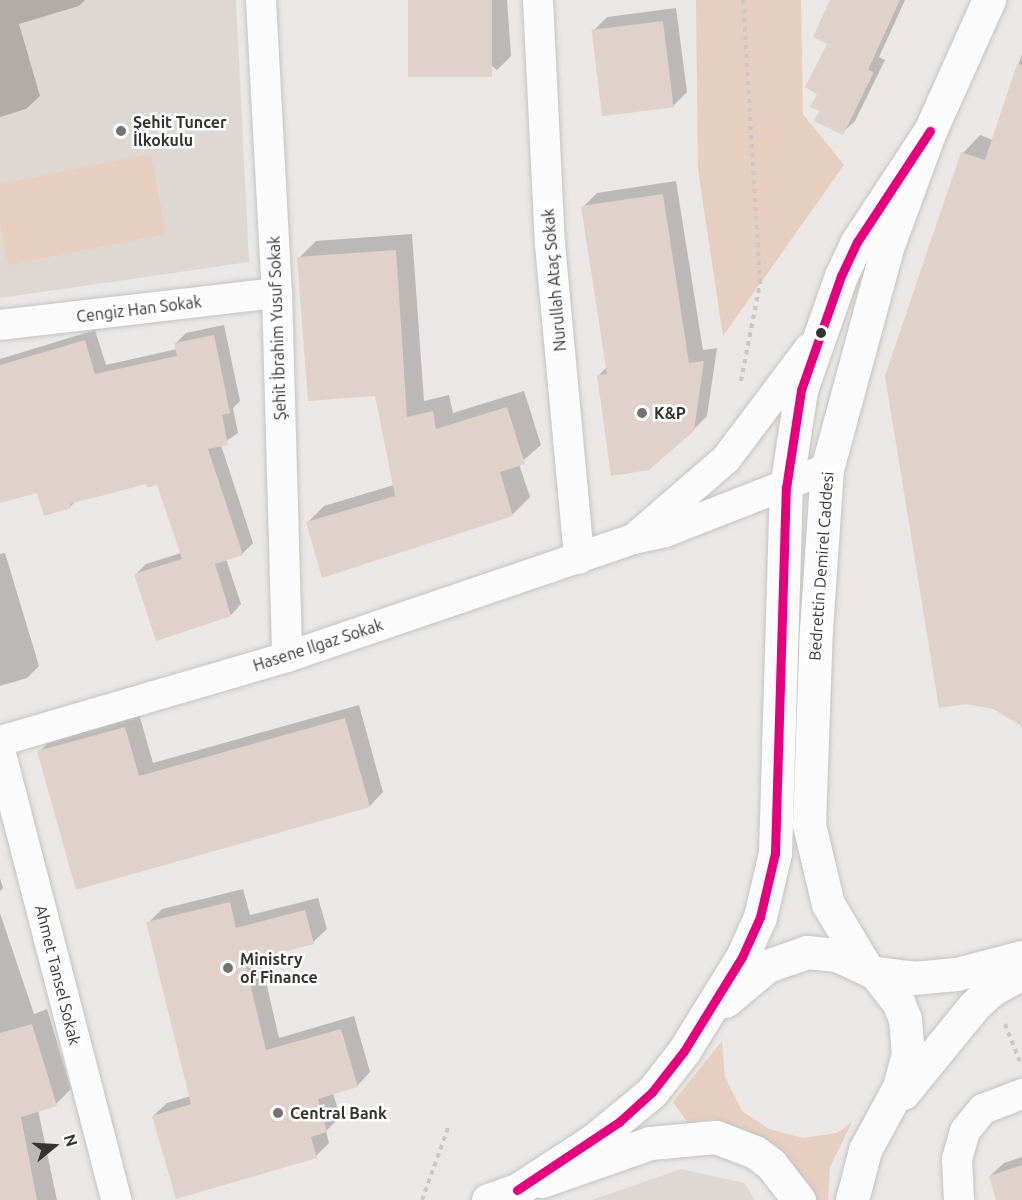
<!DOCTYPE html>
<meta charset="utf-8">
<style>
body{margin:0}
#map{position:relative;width:1022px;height:1200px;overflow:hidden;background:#eae7e4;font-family:Ubuntu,sans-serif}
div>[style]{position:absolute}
.built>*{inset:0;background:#dfd8d2}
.green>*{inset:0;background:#e6cfc0}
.shadow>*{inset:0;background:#0003}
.building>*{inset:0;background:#e0d2ca;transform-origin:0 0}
.path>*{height:4px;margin-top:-2px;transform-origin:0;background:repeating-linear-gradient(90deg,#c9c8c7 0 4.5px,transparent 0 9px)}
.roads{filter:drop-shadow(0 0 2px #c5c3c0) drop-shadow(0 0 2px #c5c3c0)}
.street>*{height:30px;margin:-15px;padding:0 15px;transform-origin:15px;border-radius:15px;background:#fcfbfb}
.secondary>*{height:33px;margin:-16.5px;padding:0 16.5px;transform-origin:16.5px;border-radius:16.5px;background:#fcfbfb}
.primary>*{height:33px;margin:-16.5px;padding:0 16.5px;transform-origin:16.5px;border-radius:16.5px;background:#fcfbfb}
.bus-1>*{height:9px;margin:-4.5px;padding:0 4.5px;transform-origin:4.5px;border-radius:4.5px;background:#e5007d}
.dots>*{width:16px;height:16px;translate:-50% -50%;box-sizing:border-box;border:3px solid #fff;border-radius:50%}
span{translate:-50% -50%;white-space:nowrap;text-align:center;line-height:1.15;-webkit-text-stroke:5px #fff;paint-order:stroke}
.poi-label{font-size:16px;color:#363432;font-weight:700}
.left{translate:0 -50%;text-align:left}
.street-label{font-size:16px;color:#363432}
.north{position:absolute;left:24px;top:1116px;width:60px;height:60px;-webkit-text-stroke:4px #fff;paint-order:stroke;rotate:72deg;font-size:16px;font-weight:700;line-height:24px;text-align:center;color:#363432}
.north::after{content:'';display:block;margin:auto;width:21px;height:27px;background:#363432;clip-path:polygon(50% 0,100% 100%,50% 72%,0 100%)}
</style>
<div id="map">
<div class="built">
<div style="clip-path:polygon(0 0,236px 0,249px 262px,0 298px)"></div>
<div style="clip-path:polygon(681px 1169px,744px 1183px,755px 1200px,592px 1200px)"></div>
</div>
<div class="green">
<div style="clip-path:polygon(696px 0,801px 0,803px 114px,844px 165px,723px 336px,698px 170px)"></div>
<div style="clip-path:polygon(151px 154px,166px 234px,8px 265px,0 225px,0 184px)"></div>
<div style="clip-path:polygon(722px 1041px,725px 1077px,742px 1111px,769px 1129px,803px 1138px,837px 1133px,852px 1122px,830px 1167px,828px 1200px,813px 1200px,756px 1136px,715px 1119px,688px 1123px,673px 1102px)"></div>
</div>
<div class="shadow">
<div style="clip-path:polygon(0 0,85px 0,79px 6px,19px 24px,40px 96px,26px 109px,0 117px)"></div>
<div style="clip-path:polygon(409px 0,507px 0,511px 56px,497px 70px)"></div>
<div style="clip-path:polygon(832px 0,905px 0,879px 57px,885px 60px,855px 121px,842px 133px,821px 111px,819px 93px,829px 43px)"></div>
<div style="clip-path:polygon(676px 8px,687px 92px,673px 106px,593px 31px,607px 17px)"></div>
<div style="clip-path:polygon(1022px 54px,1022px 727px,1018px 722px,963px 153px,980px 135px,993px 140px)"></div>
<div style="clip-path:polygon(676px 181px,703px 350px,717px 348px,707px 416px,693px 430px,598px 376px,607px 367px,583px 207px,597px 193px)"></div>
<div style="clip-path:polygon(412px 234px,424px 401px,449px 395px,453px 413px,524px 391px,541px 445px,519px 464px,530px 497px,513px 514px,323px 576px,307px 523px,324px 506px,394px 485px,377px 395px,299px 258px,316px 241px)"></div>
<div style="clip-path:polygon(224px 325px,240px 401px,233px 408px,238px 433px,221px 445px,253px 543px,242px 554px,226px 559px,241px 604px,231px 615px,157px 639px,136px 574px,146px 564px,181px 553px,158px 483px,147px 482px,76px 501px,70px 507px,38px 491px,0 502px,0 359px,95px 330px,106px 365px,177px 349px,176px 343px,186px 333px)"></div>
<div style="clip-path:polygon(5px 553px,39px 666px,27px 678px,0 686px,0 554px)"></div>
<div style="clip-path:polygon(359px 705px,383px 792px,370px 806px,77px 888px,39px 752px,53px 738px,139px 714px,153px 763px)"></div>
<div style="clip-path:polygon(0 878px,3px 888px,0 891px)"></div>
<div style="clip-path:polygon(243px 889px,250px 915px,318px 898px,327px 929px,313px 942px,260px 956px,279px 1038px,354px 1016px,370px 1072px,357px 1086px,333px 1093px,340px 1117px,326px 1131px,329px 1143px,316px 1156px,153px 1116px,167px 1103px,191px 1096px,148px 923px,162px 909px)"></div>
<div style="clip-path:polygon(0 913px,34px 1014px,47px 1009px,71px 1089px,56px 1104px,38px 1110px,57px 1200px,0 1200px)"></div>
<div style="clip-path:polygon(1022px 1157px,1022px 1200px,998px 1200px,990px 1176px,1004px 1163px)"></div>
</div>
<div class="building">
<div style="left:408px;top:0;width:84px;height:77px"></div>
<div style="clip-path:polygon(830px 0,900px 0,868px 70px,874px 72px,843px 135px,814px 121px,819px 111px,810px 107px,817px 94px,805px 87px,827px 44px,813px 37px)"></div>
<div style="left:663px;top:21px;width:87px;height:72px;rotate:83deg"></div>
<div style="clip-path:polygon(1017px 64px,1022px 65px,1022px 726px,993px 709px,966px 704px,939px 708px,885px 376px,961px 152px,985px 160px)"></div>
<div style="clip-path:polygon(663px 194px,689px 363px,704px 361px,694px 431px,649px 470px,611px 476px,597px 375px,607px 374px,581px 206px)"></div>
<div style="clip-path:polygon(396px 250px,407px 417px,433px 411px,436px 429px,507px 407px,525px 464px,500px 472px,513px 516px,322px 578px,306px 522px,395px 496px,375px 396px,308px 401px,297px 257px)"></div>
<div style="clip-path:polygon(214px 335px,230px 413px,222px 415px,228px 445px,208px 449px,243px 555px,215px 564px,231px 616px,156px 641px,134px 574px,182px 559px,157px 485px,147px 488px,146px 484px,70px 504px,71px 508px,44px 516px,37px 493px,0 503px,0 365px,85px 340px,95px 374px,177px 356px,174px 343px)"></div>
<div style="clip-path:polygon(345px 718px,370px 807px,76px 890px,37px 751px,125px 727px,139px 776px)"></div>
<div style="clip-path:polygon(230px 902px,236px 928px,305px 910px,314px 944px,245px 962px,266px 1050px,341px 1029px,358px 1087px,318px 1099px,327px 1132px,311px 1137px,317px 1158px,176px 1199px,152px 1116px,191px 1104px,146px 922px)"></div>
<div style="clip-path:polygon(32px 1024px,57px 1106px,21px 1117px,37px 1200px,0 1200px,0 1033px)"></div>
<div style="clip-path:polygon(1022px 1165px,1022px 1200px,996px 1200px,989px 1176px)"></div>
</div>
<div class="path">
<div style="left:741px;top:381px;width:100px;rotate:-79deg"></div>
<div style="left:760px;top:283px;width:284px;rotate:-93.4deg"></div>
<div style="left:1005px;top:1024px;width:41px;rotate:68.5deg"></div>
<div style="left:422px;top:1200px;width:77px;rotate:-70.1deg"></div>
</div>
<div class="roads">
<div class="street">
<div style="left:261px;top:0;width:293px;rotate:86.9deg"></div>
<div style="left:277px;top:293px;width:364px;rotate:88.4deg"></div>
<div style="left:538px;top:0;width:244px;rotate:87.2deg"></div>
<div style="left:550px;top:244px;width:316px;rotate:84.7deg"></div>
<div style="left:0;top:325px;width:279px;rotate:-6.6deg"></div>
<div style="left:638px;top:535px;width:116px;rotate:-40.8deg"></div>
<div style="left:726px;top:459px;width:138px;rotate:-53deg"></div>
<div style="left:0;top:741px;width:299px;rotate:-16.3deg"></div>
<div style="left:287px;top:657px;width:366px;rotate:-18.8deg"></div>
<div style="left:633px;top:539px;width:33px;rotate:-12deg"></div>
<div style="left:665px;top:532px;width:174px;rotate:-21.3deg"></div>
<div style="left:0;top:750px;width:465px;rotate:75.5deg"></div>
<div style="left:959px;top:1200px;width:41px;rotate:-92.8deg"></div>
<div style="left:957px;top:1159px;width:29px;rotate:-74deg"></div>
<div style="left:965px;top:1131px;width:28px;rotate:-51deg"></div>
<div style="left:983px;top:1109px;width:42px;rotate:-21deg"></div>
</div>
<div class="secondary">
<div style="left:903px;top:1093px;width:112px;rotate:-50.8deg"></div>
<div style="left:974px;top:1006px;width:23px;rotate:-43deg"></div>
<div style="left:991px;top:990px;width:35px;rotate:-29deg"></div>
<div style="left:542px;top:1181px;width:114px;rotate:-19.4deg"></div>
<div style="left:650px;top:1143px;width:66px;rotate:-5.2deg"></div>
<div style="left:716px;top:1137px;width:42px;rotate:21deg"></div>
<div style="left:755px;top:1152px;width:20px;rotate:37deg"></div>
<div style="left:771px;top:1164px;width:46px;rotate:52.1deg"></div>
<div style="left:852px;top:1200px;width:52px;rotate:-75.4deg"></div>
<div style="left:865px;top:1150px;width:72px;rotate:-61.6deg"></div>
<div style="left:899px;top:1087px;width:34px;rotate:-75deg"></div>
<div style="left:908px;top:1054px;width:35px;rotate:-95deg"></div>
<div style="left:905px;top:1019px;width:18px;rotate:-112deg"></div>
<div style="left:898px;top:1002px;width:37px;rotate:-128deg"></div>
</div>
<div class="primary">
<div style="left:865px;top:966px;width:72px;rotate:-120.8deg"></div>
<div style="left:828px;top:904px;width:81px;rotate:-103.5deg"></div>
<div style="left:809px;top:825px;width:196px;rotate:-88deg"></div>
<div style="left:816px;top:629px;width:160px;rotate:-86.1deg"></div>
<div style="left:827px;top:469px;width:232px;rotate:-74.8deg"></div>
<div style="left:888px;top:245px;width:121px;rotate:-69.8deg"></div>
<div style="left:930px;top:131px;width:144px;rotate:-65.8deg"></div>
<div style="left:725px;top:1001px;width:55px;rotate:-39.8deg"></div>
<div style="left:767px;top:966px;width:42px;rotate:-19.3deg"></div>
<div style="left:807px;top:952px;width:30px;rotate:6deg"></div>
<div style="left:837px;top:955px;width:42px;rotate:25.3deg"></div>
<div style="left:875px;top:973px;width:38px;rotate:7deg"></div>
<div style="left:913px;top:978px;width:44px;rotate:-5.2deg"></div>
<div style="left:957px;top:974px;width:67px;rotate:-14.7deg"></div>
<div style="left:488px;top:1200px;width:31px;rotate:-19deg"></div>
<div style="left:517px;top:1190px;width:92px;rotate:-33deg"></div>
<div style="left:594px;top:1140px;width:75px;rotate:-39.6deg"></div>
<div style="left:652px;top:1092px;width:52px;rotate:-52deg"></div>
<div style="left:684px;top:1051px;width:110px;rotate:-58.3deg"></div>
<div style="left:742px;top:957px;width:44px;rotate:-65.8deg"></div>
<div style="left:760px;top:917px;width:66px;rotate:-76.8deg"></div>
<div style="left:775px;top:853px;width:365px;rotate:-88.3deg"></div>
<div style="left:786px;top:488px;width:99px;rotate:-81.3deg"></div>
<div style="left:801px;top:390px;width:121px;rotate:-70.7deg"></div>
<div style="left:841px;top:276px;width:38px;rotate:-65deg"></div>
<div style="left:857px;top:242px;width:133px;rotate:-56.7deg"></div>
</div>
</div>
<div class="bus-1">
<div style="left:517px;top:1190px;width:123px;rotate:-33.7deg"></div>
<div style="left:619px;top:1122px;width:45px;rotate:-42.3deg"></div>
<div style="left:652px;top:1092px;width:52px;rotate:-52deg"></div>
<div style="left:684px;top:1051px;width:110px;rotate:-58.3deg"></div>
<div style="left:742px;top:957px;width:44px;rotate:-65.8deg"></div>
<div style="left:760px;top:917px;width:66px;rotate:-76.8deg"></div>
<div style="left:775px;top:853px;width:365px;rotate:-88.3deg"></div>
<div style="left:786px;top:488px;width:99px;rotate:-81.3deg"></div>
<div style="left:801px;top:390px;width:121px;rotate:-70.7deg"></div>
<div style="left:841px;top:276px;width:38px;rotate:-65deg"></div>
<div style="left:857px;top:242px;width:133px;rotate:-56.7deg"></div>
</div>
<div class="dots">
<div style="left:121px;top:131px;background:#757370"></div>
<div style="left:821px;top:333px;background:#363432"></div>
<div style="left:642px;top:413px;background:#757370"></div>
<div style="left:228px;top:968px;background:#757370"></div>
<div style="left:278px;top:1113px;background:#757370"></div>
</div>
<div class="poi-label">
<span class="left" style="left:133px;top:131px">Şehit Tuncer<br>İlkokulu</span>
<span class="left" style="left:654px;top:413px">K&amp;P</span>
<span class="left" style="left:240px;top:968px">Ministry<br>of Finance</span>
<span class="left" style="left:290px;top:1113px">Central Bank</span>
</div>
<div class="street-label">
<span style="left:554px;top:280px;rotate:-95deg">Nurullah Ataç Sokak</span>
<span style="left:139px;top:309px;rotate:-7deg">Cengiz Han Sokak</span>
<span style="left:277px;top:328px;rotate:-92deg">Şehit İbrahim Yusuf Sokak</span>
<span style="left:821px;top:566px;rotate:-86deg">Bedrettin Demirel Caddesi</span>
<span style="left:318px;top:645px;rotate:-18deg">Hasene Ilgaz Sokak</span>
<span style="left:58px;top:975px;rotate:76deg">Ahmet Tansel Sokak</span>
</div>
<div class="north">N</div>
</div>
